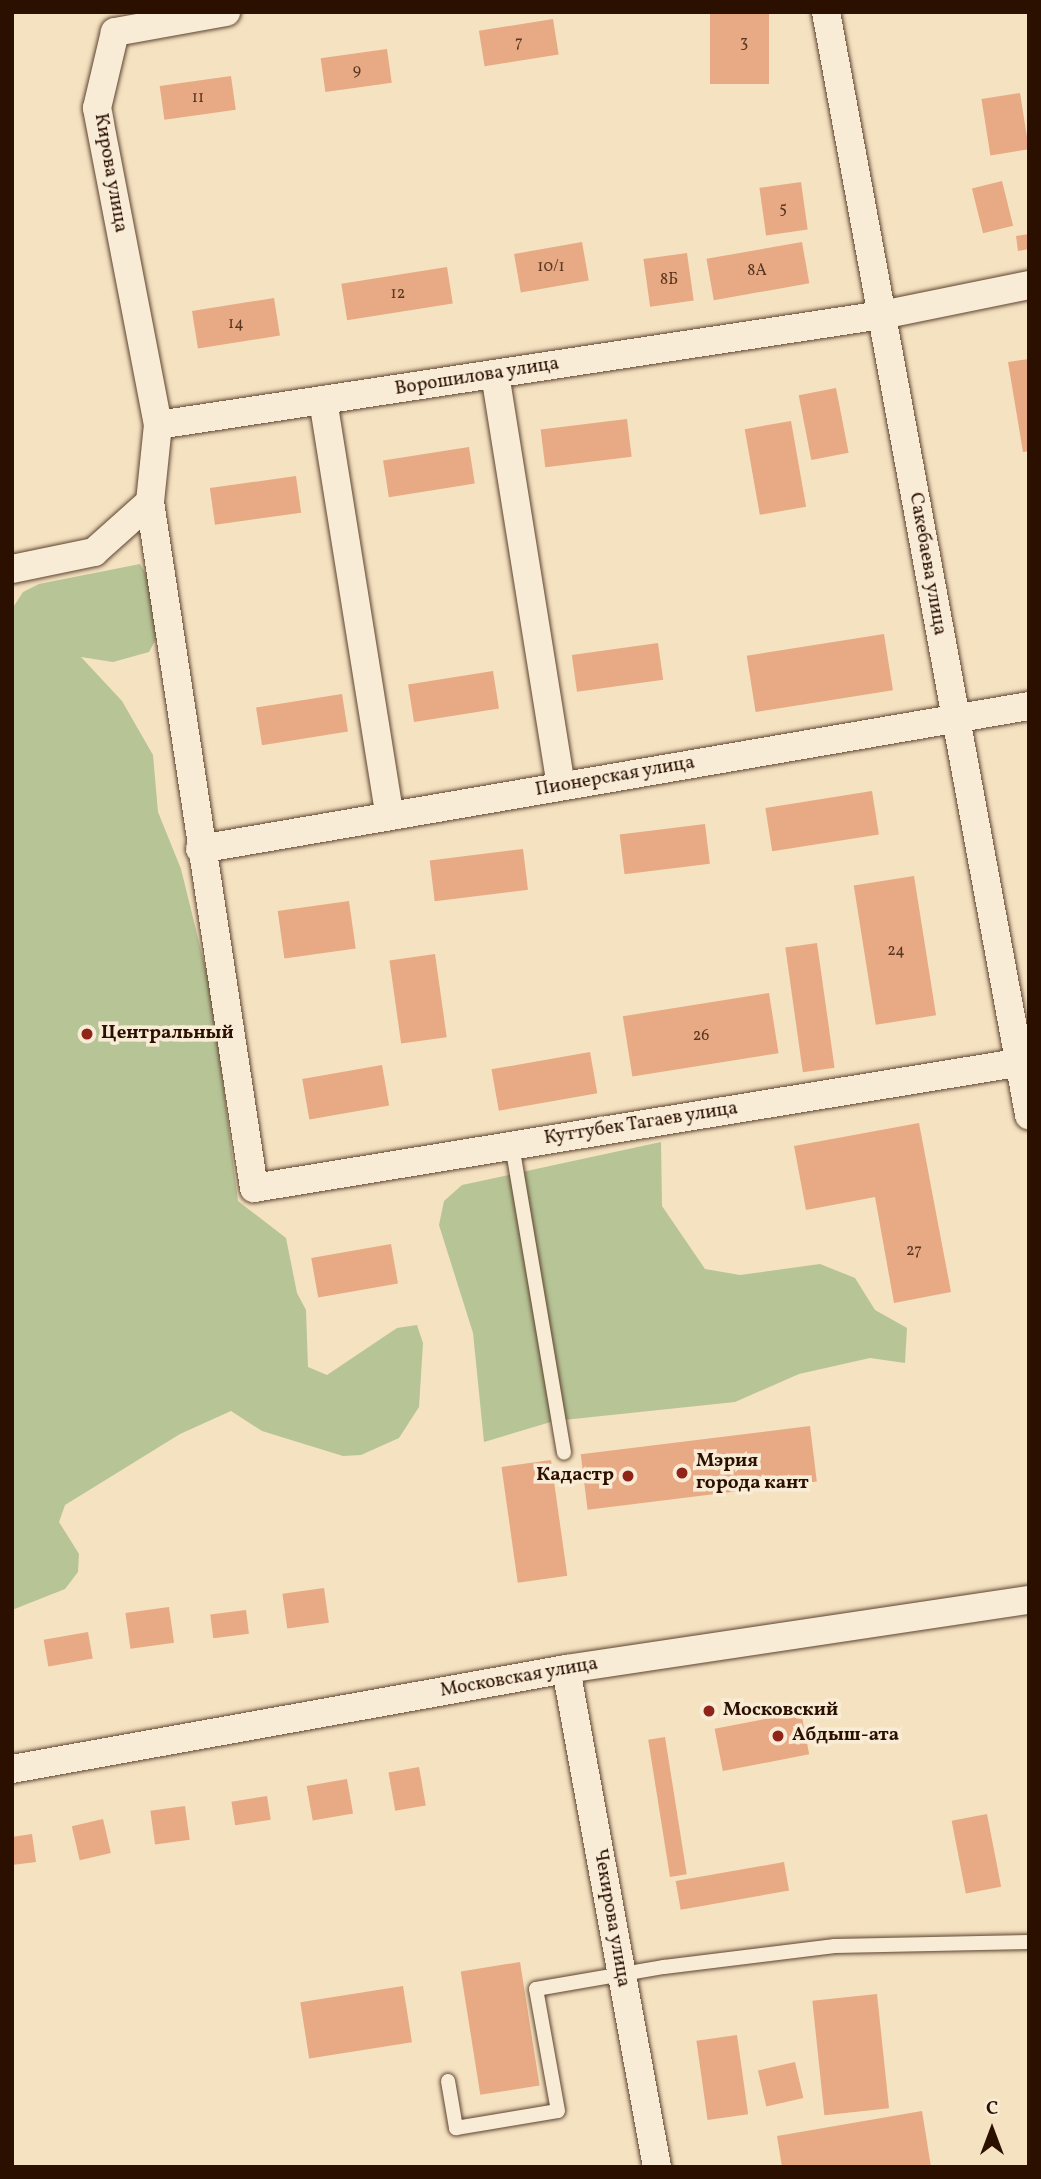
<!DOCTYPE html>
<meta charset="utf-8">
<style>
body{margin:0}
#map{position:relative;width:1041px;height:2179px;overflow:hidden;background:#f5e2c1;font-family:Vollkorn,serif}
div>[style]{position:absolute}
.green>*{inset:0;background:#b7c496}
.building>*{inset:0;background:#e7aa84;transform-origin:0 0}
.roads{filter:drop-shadow(0 0 2px #5e4430) drop-shadow(0 0 2px #5e4430)}
.lane>*{height:14px;margin:-7px;padding:0 7px;transform-origin:7px;border-radius:7px;background:#f8ecd7}
.street>*{height:28px;margin:-14px;padding:0 14px;transform-origin:14px;border-radius:14px;background:#f8ecd7}
.dots>*{width:19px;height:19px;translate:-50% -50%;box-sizing:border-box;border:4px solid #f8ecd7;border-radius:50%}
span{translate:-50% -50%;white-space:nowrap;text-align:center;line-height:1.15;-webkit-text-stroke:7px #f8ecd7;paint-order:stroke}
.number-label{font-size:16px;color:#5a3621}
.number-label span{-webkit-text-stroke-width:0}
.street-label{font-size:19px;color:#2b1000}
.poi-label{font-size:19px;color:#2b1000;font-weight:700}
.left{translate:0 -50%;text-align:left}
.right{translate:-100% -50%;text-align:right}
.frame{position:absolute;inset:0;border:14px solid #2b1000;pointer-events:none}
.north{position:absolute;left:957px;top:2095px;width:70px;height:70px;-webkit-text-stroke:5px #f8ecd7;paint-order:stroke;rotate:0deg;font-size:19px;font-weight:700;line-height:28px;text-align:center;color:#2b1000}
.north::after{content:'';display:block;margin:auto;width:24px;height:32px;background:#2b1000;clip-path:polygon(50% 0,100% 100%,50% 72%,0 100%)}
</style>
<div id="map">
<div class="green">
<div style="clip-path:polygon(140px 564px,159px 596px,158px 635px,149px 652px,113px 662px,81px 657px,122px 701px,153px 755px,158px 812px,181px 869px,212px 995px,238px 1201px,286px 1238px,297px 1293px,306px 1310px,308px 1367px,327px 1375px,397px 1328px,417px 1325px,423px 1343px,419px 1407px,399px 1438px,361px 1455px,343px 1456px,262px 1431px,231px 1411px,180px 1434px,65px 1505px,59px 1522px,79px 1554px,78px 1572px,65px 1589px,12px 1610px,12px 609px,23px 592px,39px 584px)"></div>
<div style="clip-path:polygon(661px 1142px,662px 1206px,705px 1269px,740px 1275px,820px 1264px,855px 1278px,875px 1310px,907px 1328px,905px 1363px,870px 1358px,799px 1374px,735px 1402px,554px 1421px,484px 1442px,473px 1333px,439px 1225px,444px 1201px,462px 1185px)"></div>
</div>
<div class="building">
<div style="left:710px;top:12px;width:59px;height:72px"></div>
<div style="left:553px;top:19px;width:36px;height:75px;rotate:81deg"></div>
<div style="left:387px;top:49px;width:34px;height:67px;rotate:82deg"></div>
<div style="left:231px;top:76px;width:34px;height:72px;rotate:82deg"></div>
<div style="left:1020px;top:93px;width:57px;height:39px;rotate:81deg"></div>
<div style="left:1002px;top:181px;width:46px;height:31px;rotate:76deg"></div>
<div style="left:801px;top:182px;width:48px;height:42px;rotate:82deg"></div>
<div style="clip-path:polygon(1029px 234px,1029px 249px,1018px 251px,1016px 236px)"></div>
<div style="left:582px;top:242px;width:39px;height:69px;rotate:80deg"></div>
<div style="left:802px;top:242px;width:42px;height:97px;rotate:80deg"></div>
<div style="left:687px;top:253px;width:48px;height:44px;rotate:82deg"></div>
<div style="left:447px;top:267px;width:37px;height:107px;rotate:81deg"></div>
<div style="left:274px;top:298px;width:38px;height:83px;rotate:81deg"></div>
<div style="clip-path:polygon(1029px 359px,1029px 451px,1023px 452px,1008px 362px)"></div>
<div style="left:836px;top:388px;width:66px;height:38px;rotate:79deg"></div>
<div style="left:627px;top:419px;width:38px;height:87px;rotate:83deg"></div>
<div style="left:791px;top:421px;width:87px;height:47px;rotate:80deg"></div>
<div style="left:469px;top:447px;width:37px;height:87px;rotate:81deg"></div>
<div style="left:296px;top:476px;width:37px;height:87px;rotate:82deg"></div>
<div style="left:884px;top:634px;width:57px;height:139px;rotate:81deg"></div>
<div style="left:658px;top:643px;width:37px;height:87px;rotate:82deg"></div>
<div style="left:493px;top:671px;width:38px;height:86px;rotate:81deg"></div>
<div style="left:342px;top:694px;width:38px;height:87px;rotate:81deg"></div>
<div style="left:872px;top:791px;width:44px;height:108px;rotate:81deg"></div>
<div style="left:705px;top:824px;width:40px;height:86px;rotate:83deg"></div>
<div style="left:523px;top:849px;width:41px;height:94px;rotate:83deg"></div>
<div style="left:914px;top:876px;width:141px;height:61px;rotate:81deg"></div>
<div style="left:349px;top:901px;width:48px;height:72px;rotate:82deg"></div>
<div style="left:817px;top:943px;width:126px;height:32px;rotate:82deg"></div>
<div style="left:435px;top:954px;width:84px;height:46px;rotate:82deg"></div>
<div style="left:769px;top:993px;width:61px;height:148px;rotate:81deg"></div>
<div style="left:590px;top:1052px;width:42px;height:100px;rotate:80deg"></div>
<div style="left:382px;top:1065px;width:41px;height:81px;rotate:80deg"></div>
<div style="clip-path:polygon(919px 1123px,951px 1292px,894px 1303px,875px 1197px,806px 1210px,794px 1146px)"></div>
<div style="left:391px;top:1244px;width:40px;height:81px;rotate:80deg"></div>
<div style="left:810px;top:1426px;width:56px;height:231px;rotate:83deg"></div>
<div style="left:551px;top:1460px;width:117px;height:50px;rotate:82deg"></div>
<div style="left:324px;top:1588px;width:35px;height:42px;rotate:82deg"></div>
<div style="left:169px;top:1607px;width:36px;height:44px;rotate:82deg"></div>
<div style="left:246px;top:1610px;width:24px;height:36px;rotate:83deg"></div>
<div style="left:88px;top:1632px;width:27px;height:45px;rotate:80deg"></div>
<div style="left:801px;top:1712px;width:43px;height:88px;rotate:79deg"></div>
<div style="left:665px;top:1737px;width:139px;height:17px;rotate:81deg"></div>
<div style="left:419px;top:1767px;width:39px;height:31px;rotate:80deg"></div>
<div style="left:347px;top:1779px;width:35px;height:41px;rotate:80deg"></div>
<div style="left:267px;top:1796px;width:24px;height:36px;rotate:81deg"></div>
<div style="left:185px;top:1806px;width:34px;height:35px;rotate:82deg"></div>
<div style="left:987px;top:1814px;width:74px;height:36px;rotate:79deg"></div>
<div style="left:103px;top:1819px;width:35px;height:32px;rotate:77deg"></div>
<div style="clip-path:polygon(32px 1834px,36px 1862px,12px 1865px,12px 1837px)"></div>
<div style="left:784px;top:1862px;width:29px;height:110px;rotate:80deg"></div>
<div style="left:520px;top:1962px;width:125px;height:60px;rotate:81deg"></div>
<div style="left:403px;top:1986px;width:57px;height:104px;rotate:81deg"></div>
<div style="left:877px;top:1994px;width:115px;height:65px;rotate:84deg"></div>
<div style="left:737px;top:2035px;width:80px;height:41px;rotate:82deg"></div>
<div style="left:795px;top:2062px;width:37px;height:38px;rotate:77deg"></div>
<div style="clip-path:polygon(922px 2111px,931px 2167px,782px 2167px,777px 2136px)"></div>
</div>
<div class="roads">
<div class="lane">
<div style="left:512px;top:1145px;width:312px;rotate:80.4deg"></div>
<div style="left:448px;top:2081px;width:48px;rotate:80.3deg"></div>
<div style="left:456px;top:2128px;width:103px;rotate:-9.5deg"></div>
<div style="left:558px;top:2111px;width:124px;rotate:-100.2deg"></div>
<div style="left:536px;top:1989px;width:130px;rotate:-9.8deg"></div>
<div style="left:664px;top:1967px;width:172px;rotate:-7deg"></div>
<div style="left:835px;top:1946px;width:194px;rotate:-1.2deg"></div>
</div>
<div class="street">
<div style="left:826px;top:12px;width:1122px;rotate:79.57deg"></div>
<div style="left:495px;top:374px;width:417px;rotate:80.9deg"></div>
<div style="left:323px;top:400px;width:421px;rotate:80.9deg"></div>
<div style="left:158px;top:425px;width:323px;rotate:-100.9deg"></div>
<div style="left:97px;top:108px;width:78px;rotate:-76.7deg"></div>
<div style="left:115px;top:32px;width:113px;rotate:-10.2deg"></div>
<div style="left:150px;top:502px;width:694px;rotate:81.38deg"></div>
<div style="left:254px;top:1188px;width:785px;rotate:-9.31deg"></div>
<div style="left:12px;top:569px;width:84px;rotate:-11.7deg"></div>
<div style="left:94px;top:552px;width:75px;rotate:-41.8deg"></div>
<div style="left:150px;top:502px;width:77px;rotate:-84.1deg"></div>
<div style="left:158px;top:425px;width:732px;rotate:-8.64deg"></div>
<div style="left:882px;top:315px;width:150px;rotate:-11.5deg"></div>
<div style="left:200px;top:849px;width:841px;rotate:-9.79deg"></div>
<div style="left:566px;top:1669px;width:506px;rotate:79.64deg"></div>
<div style="left:12px;top:1769px;width:563px;rotate:-10.23deg"></div>
<div style="left:566px;top:1669px;width:468px;rotate:-8.5deg"></div>
</div>
</div>
<div class="dots">
<div style="left:87px;top:1034px;background:#8f2418"></div>
<div style="left:682px;top:1473px;background:#8f2418"></div>
<div style="left:628px;top:1476px;background:#8f2418"></div>
<div style="left:709px;top:1711px;background:#8f2418"></div>
<div style="left:778px;top:1736px;background:#8f2418"></div>
</div>
<div class="number-label">
<span style="left:519px;top:43px">7</span>
<span style="left:744px;top:43px">3</span>
<span style="left:357px;top:71px">9</span>
<span style="left:198px;top:98px">11</span>
<span style="left:783px;top:209px">5</span>
<span style="left:551px;top:267px">10/1</span>
<span style="left:757px;top:271px">8А</span>
<span style="left:669px;top:280px">8Б</span>
<span style="left:398px;top:294px">12</span>
<span style="left:236px;top:324px">14</span>
<span style="left:896px;top:951px">24</span>
<span style="left:701px;top:1036px">26</span>
<span style="left:914px;top:1251px">27</span>
</div>
<div class="street-label">
<span style="left:110px;top:173px;rotate:80deg">Кирова улица</span>
<span style="left:477px;top:377px;rotate:-9deg">Ворошилова улица</span>
<span style="left:927px;top:564px;rotate:80deg">Сакебаева улица</span>
<span style="left:615px;top:777px;rotate:-10deg">Пионерская улица</span>
<span style="left:641px;top:1124px;rotate:-9deg">Куттубек Тагаев улица</span>
<span style="left:519px;top:1678px;rotate:-10deg">Московская улица</span>
<span style="left:611px;top:1918px;rotate:80deg">Чекирова улица</span>
</div>
<div class="poi-label">
<span class="left" style="left:101px;top:1034px">Центральный</span>
<span class="left" style="left:696px;top:1473px">Мэрия<br>города кант</span>
<span class="right" style="left:614px;top:1476px">Кадастр</span>
<span class="left" style="left:723px;top:1711px">Московский</span>
<span class="left" style="left:792px;top:1736px">Абдыш-ата</span>
</div>
<div class="frame"></div>
<div class="north">С</div>
</div>
